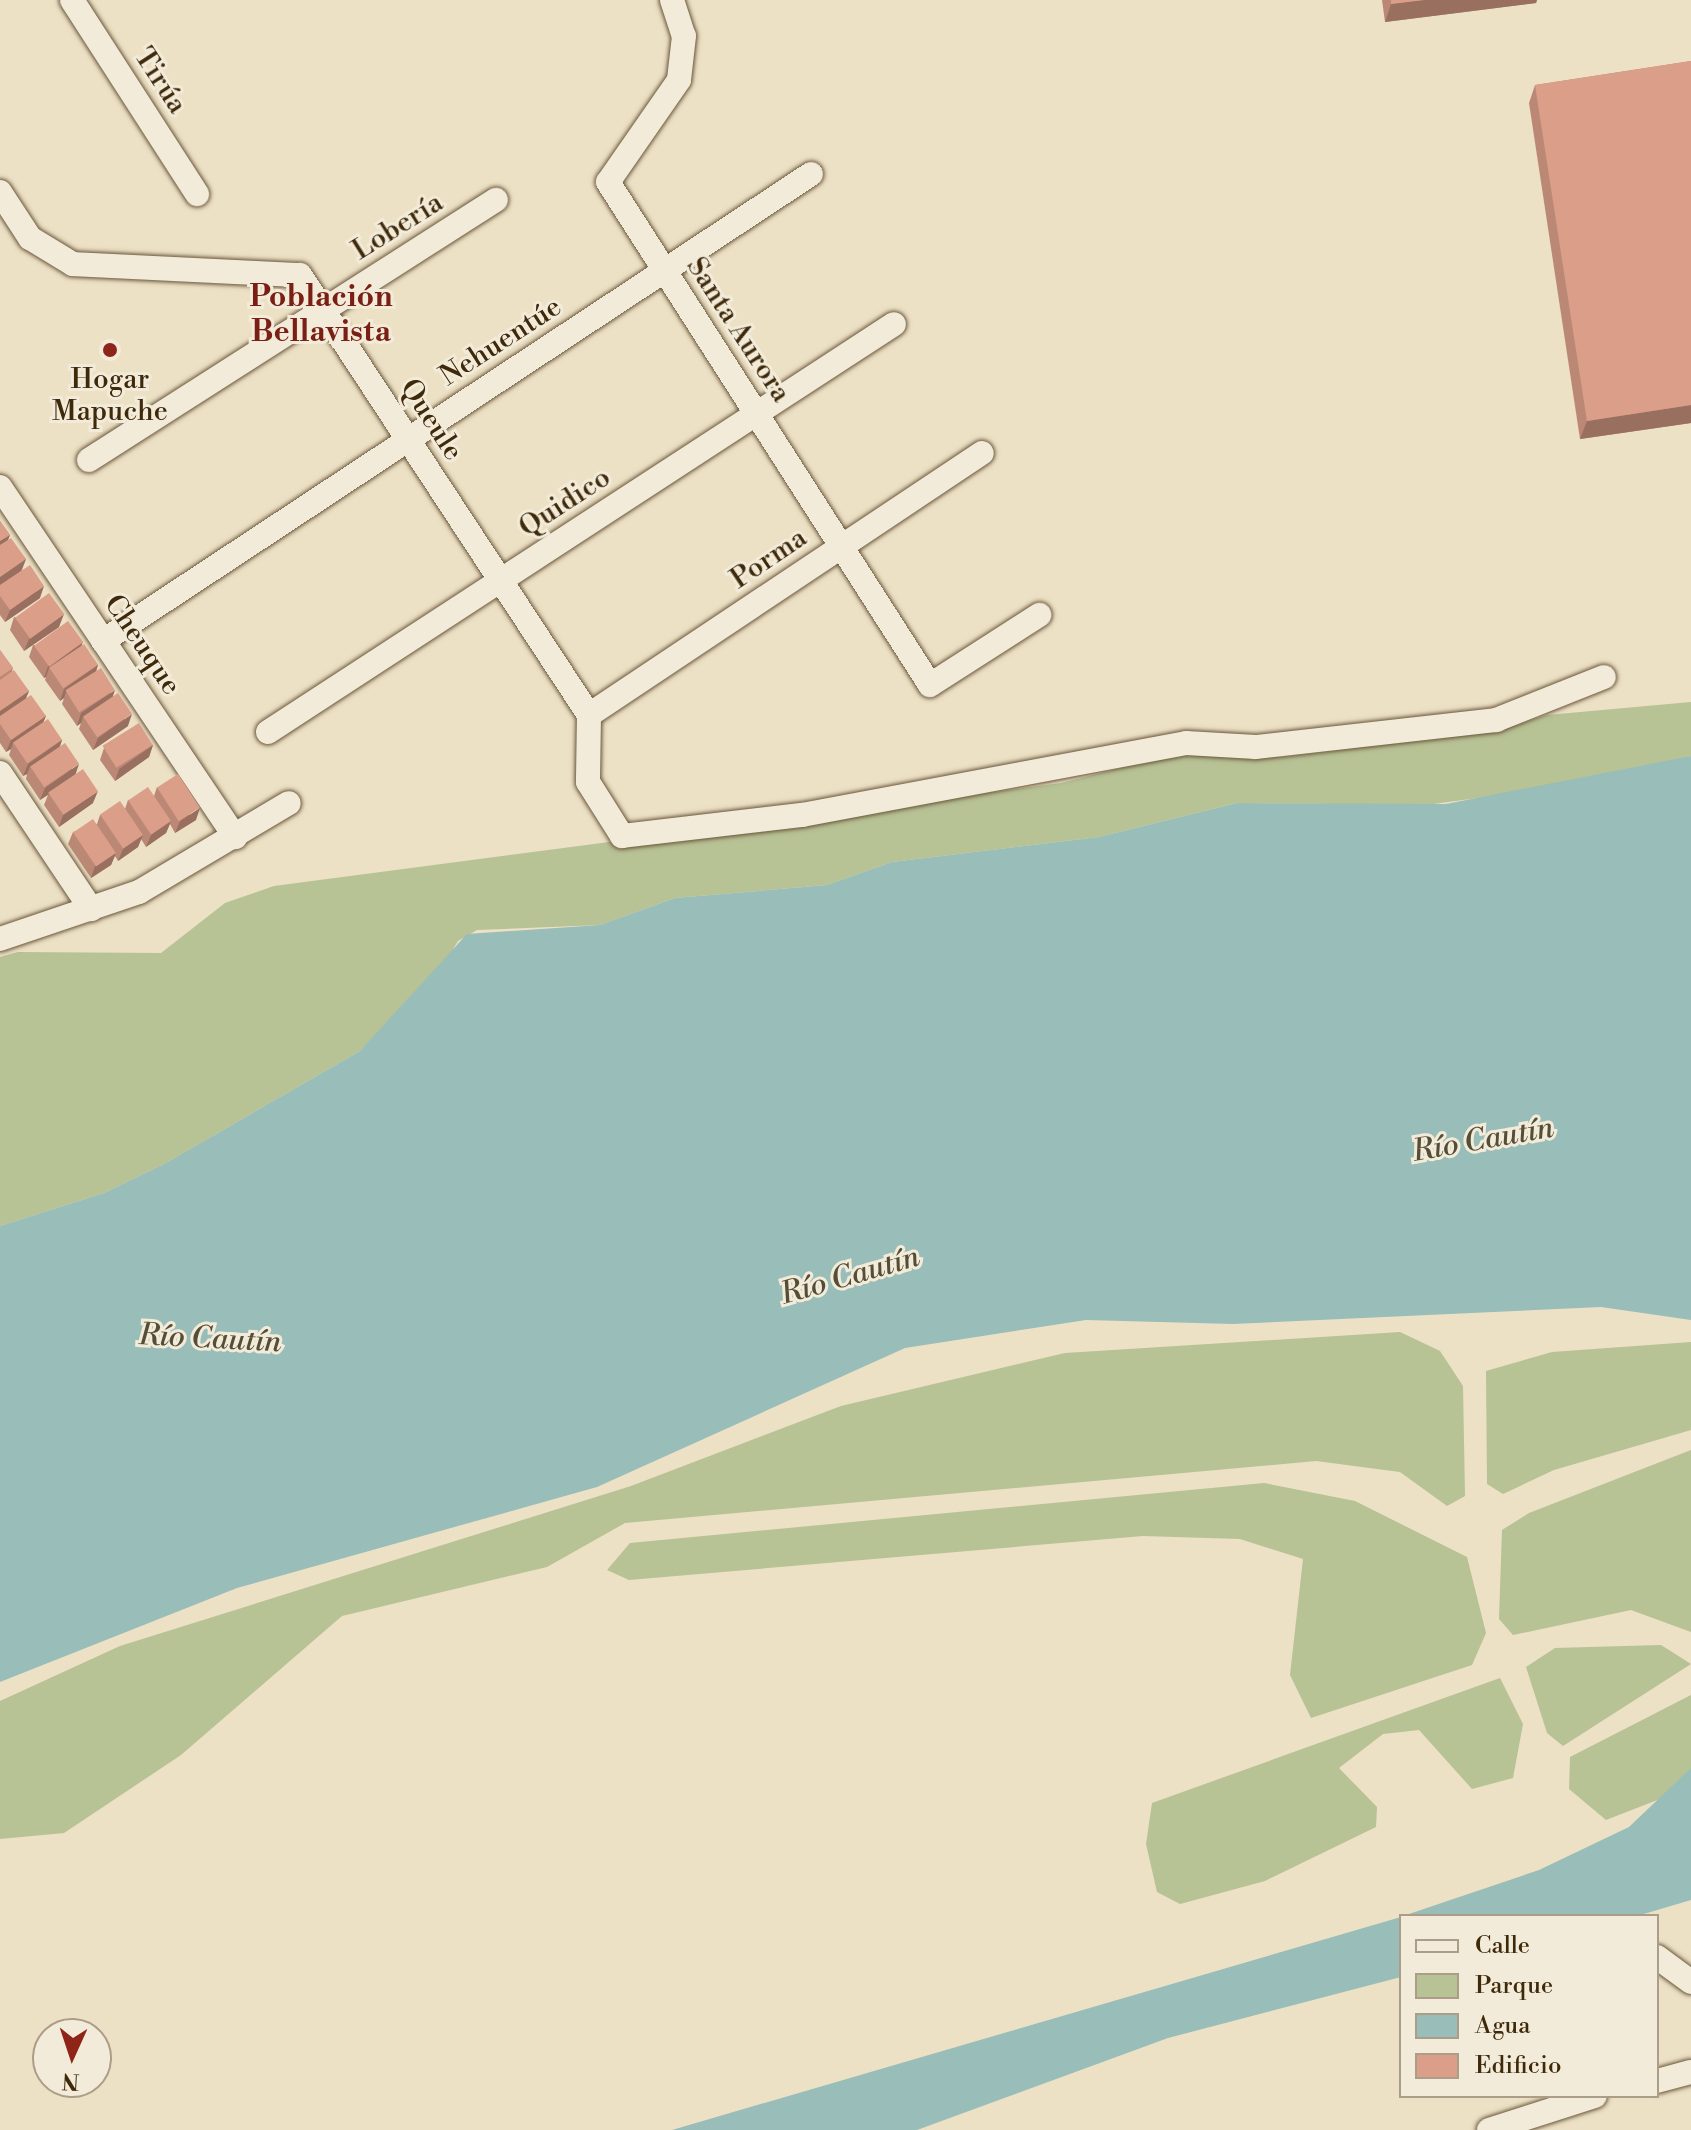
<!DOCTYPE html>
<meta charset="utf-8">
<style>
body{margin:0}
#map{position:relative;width:1691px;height:2130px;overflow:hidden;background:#ece0c5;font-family:"Libre Bodoni",serif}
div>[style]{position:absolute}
.green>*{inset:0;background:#b7c295}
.water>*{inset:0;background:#99bdb8}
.roads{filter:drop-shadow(0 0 2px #6a573a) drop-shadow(0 0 2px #6a573a)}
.street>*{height:24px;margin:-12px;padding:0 12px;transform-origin:12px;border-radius:12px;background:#f3ebd9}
.wall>*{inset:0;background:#bc8876}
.shaded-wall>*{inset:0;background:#996f60}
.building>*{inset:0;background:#db9e89;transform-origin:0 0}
.dots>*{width:22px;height:22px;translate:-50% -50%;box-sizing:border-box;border:4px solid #f3ebd9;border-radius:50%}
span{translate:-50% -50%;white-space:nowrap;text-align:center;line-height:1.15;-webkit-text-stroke:6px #f3ebd9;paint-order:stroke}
.street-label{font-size:28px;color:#3e290b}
.poi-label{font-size:28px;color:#3e290b}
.neighbourhood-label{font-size:30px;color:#7a1f14;font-weight:700}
.water-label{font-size:30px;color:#554e36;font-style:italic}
.legend{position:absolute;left:1399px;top:1914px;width:260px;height:184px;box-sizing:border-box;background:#f3ebd9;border:2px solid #ab9d87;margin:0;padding:10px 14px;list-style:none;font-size:24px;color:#3e290b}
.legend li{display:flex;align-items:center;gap:16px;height:40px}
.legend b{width:40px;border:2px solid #ab9d87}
.north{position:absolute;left:32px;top:2018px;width:80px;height:80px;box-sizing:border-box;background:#f3ebd9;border:2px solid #ab9d87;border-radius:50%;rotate:183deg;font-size:22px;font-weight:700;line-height:32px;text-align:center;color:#3e290b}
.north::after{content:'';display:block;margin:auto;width:28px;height:36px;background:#8f2418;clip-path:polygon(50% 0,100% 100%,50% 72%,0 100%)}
</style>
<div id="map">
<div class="green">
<div style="clip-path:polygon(1691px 702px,1691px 756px,1566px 786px,1426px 805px,1237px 803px,1099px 837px,892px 862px,827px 885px,675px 898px,600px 925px,477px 930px,458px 941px,443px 966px,360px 1051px,164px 1164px,104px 1193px,0 1226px,0 957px,18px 952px,161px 953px,225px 903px,274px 886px,1061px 783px,1189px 751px,1283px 757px,1499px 730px,1547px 715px)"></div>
<div style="clip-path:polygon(1400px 1332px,1440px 1351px,1463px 1386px,1465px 1496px,1447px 1506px,1400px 1472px,1316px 1461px,625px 1523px,547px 1567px,342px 1616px,181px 1755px,64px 1833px,0 1839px,0 1701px,120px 1646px,631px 1486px,841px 1406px,1065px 1353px)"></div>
<div style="clip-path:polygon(1691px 1342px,1691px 1430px,1554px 1470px,1503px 1494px,1487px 1484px,1486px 1371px,1552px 1352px)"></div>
<div style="clip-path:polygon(1691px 1450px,1691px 1632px,1631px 1610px,1513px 1635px,1499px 1619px,1502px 1530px,1529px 1513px)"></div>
<div style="clip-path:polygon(1264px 1483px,1355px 1501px,1467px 1557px,1486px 1633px,1472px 1665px,1311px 1718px,1290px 1675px,1303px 1559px,1240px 1539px,1143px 1536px,629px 1580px,607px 1570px,630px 1543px)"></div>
<div style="clip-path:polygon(1661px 1645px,1691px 1664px,1563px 1746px,1547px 1733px,1526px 1667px,1555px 1648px)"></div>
<div style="clip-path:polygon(1500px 1678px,1523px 1724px,1513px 1778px,1472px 1789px,1419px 1730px,1383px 1734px,1339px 1768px,1377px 1807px,1376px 1827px,1265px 1881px,1180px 1904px,1157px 1892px,1146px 1844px,1152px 1803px)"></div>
<div style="clip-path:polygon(1691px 1695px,1691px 1769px,1665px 1797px,1606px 1820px,1569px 1789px,1570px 1757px)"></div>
</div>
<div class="water">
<div style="clip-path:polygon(1691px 756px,1691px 1320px,1601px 1307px,1233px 1324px,1086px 1320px,905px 1348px,597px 1487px,237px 1588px,0 1682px,0 1226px,104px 1193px,164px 1164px,360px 1051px,467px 934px,600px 925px,675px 898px,827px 885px,892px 862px,1099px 837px,1237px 803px,1446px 804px)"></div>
<div style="clip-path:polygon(1691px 1768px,1691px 1900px,1637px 1916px,1403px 1916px,1539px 1870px,1629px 1827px)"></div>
<div style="clip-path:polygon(1401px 1917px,1401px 1977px,1168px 2038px,917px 2130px,672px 2130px)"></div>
</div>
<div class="roads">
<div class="street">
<div style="left:72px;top:0;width:231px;rotate:57.2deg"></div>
<div style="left:672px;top:0;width:38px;rotate:72deg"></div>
<div style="left:684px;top:36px;width:44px;rotate:96.5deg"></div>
<div style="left:679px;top:80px;width:124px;rotate:124.8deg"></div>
<div style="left:608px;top:182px;width:597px;rotate:57.37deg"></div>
<div style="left:930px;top:685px;width:130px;rotate:-32.7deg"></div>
<div style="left:0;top:192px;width:55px;rotate:56.9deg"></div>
<div style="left:30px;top:238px;width:50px;rotate:31.2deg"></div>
<div style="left:73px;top:264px;width:227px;rotate:2.8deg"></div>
<div style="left:300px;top:275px;width:526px;rotate:56.7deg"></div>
<div style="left:89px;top:460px;width:483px;rotate:-32.6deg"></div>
<div style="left:0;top:487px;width:422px;rotate:56.1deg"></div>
<div style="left:103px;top:641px;width:848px;rotate:-33.41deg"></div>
<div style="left:589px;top:715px;width:67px;rotate:90.9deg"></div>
<div style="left:588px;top:782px;width:64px;rotate:57.8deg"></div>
<div style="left:622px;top:836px;width:181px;rotate:-6.7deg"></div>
<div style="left:802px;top:815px;width:391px;rotate:-10.6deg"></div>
<div style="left:1186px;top:743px;width:70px;rotate:3.3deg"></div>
<div style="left:1256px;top:747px;width:242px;rotate:-6.4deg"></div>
<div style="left:1496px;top:720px;width:116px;rotate:-21.7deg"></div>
<div style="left:589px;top:715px;width:472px;rotate:-33.7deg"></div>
<div style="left:268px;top:732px;width:747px;rotate:-33.09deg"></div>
<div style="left:0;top:773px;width:164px;rotate:56.2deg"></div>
<div style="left:0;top:939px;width:147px;rotate:-18.7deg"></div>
<div style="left:139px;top:892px;width:174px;rotate:-30.7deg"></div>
<div style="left:1657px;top:1957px;width:42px;rotate:36.3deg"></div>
<div style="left:1657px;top:2081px;width:35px;rotate:-15deg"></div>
<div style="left:1489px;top:2130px;width:111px;rotate:-17.8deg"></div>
</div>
</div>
<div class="wall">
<div style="clip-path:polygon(1382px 0,1537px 0,1536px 3px,1385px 22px)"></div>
<div style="clip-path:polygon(1691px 61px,1691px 423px,1580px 439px,1529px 103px,1535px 85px)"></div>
<div style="clip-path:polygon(0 521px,10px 535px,8px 540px,26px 559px,22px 570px,40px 598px,5px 622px,0 615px)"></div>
<div style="clip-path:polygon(14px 617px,59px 627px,24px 651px,10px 630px)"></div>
<div style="clip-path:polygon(33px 645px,81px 645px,98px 665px,96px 672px,113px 696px,128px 726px,93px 750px,79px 729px,81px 723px,77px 726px,62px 704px,64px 698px,60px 701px,45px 680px,46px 677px,44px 678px,29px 657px)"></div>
<div style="clip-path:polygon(0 650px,13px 668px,12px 671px,29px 691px,26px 698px,46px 716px,43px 722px,62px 740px,60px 746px,75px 775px,93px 803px,59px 827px,44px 805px,48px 795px,40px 800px,26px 779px,27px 774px,23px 776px,9px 755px,11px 749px,6px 752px,0 743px)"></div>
<div style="clip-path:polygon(153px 745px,149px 757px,115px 781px,100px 760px,104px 748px)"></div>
<div style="clip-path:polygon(157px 787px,196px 820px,175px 833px,170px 824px,166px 833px,146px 847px,141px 839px,138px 847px,118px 861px,115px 856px,111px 865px,91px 878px,68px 844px,73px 832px,97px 824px,100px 815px,125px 809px,128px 800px,154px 796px)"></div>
</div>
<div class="shaded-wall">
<div style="clip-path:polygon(1424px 0,1537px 0,1536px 3px,1385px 22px,1391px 4px)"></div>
<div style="clip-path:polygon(1691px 405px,1691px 423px,1580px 439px,1587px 421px)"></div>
<div style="clip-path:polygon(10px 535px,5px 547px,0 551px,0 541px)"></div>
<div style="clip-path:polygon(26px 559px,21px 571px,0 586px,0 577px)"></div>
<div style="clip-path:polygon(44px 586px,40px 598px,5px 622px,10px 610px)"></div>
<div style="clip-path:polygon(64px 614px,59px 627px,24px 651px,29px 639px)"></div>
<div style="clip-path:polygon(83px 642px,78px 654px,49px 668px,46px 677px,44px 678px,48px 666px)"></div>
<div style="clip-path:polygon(98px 665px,94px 677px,66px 692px,64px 698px,60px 701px,64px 689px)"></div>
<div style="clip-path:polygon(115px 690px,111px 702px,83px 717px,81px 723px,77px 726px,81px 713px)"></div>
<div style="clip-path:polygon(29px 691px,24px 703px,0 720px,0 711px)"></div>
<div style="clip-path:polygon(132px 714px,128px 726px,93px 750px,98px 738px)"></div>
<div style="clip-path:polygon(46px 716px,41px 728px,13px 743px,11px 749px,6px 752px,11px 740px)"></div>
<div style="clip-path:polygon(62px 740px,58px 752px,30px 767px,27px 774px,23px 776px,28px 764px)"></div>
<div style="clip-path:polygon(153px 745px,149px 757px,115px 781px,119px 769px)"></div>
<div style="clip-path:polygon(79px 764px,75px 776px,40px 800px,45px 788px)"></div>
<div style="clip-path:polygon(98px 791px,93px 803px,59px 827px,63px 815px)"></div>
<div style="clip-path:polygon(200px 808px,196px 820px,175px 833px,180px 821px)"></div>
<div style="clip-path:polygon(171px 821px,166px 833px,146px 847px,151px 835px)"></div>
<div style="clip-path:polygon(143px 835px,138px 847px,118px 861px,123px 849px)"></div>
<div style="clip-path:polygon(116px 853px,111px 865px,91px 878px,95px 866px)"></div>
</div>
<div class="building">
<div style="clip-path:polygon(1391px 0,1424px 0,1391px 4px)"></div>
<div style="clip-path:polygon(1691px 61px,1691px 405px,1587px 421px,1535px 85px)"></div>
<div style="clip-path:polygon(0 521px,10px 535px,0 541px)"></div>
<div style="clip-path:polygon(11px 538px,26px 559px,0 577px,0 545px)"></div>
<div style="clip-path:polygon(30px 565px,44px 586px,10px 610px,0 596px,0 585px)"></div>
<div style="left:49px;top:593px;width:26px;height:42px;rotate:54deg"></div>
<div style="left:68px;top:621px;width:26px;height:42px;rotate:54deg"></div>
<div style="left:84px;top:644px;width:25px;height:42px;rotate:56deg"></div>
<div style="clip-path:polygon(0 650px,13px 668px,0 677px)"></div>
<div style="left:101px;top:668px;width:26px;height:42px;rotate:58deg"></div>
<div style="clip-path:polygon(14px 670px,29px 691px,0 711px,0 680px)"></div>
<div style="left:118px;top:693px;width:25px;height:42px;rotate:56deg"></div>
<div style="clip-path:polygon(31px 695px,46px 716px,11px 740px,0 724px,0 716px)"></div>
<div style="left:48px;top:719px;width:25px;height:42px;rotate:56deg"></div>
<div style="left:139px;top:723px;width:26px;height:43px;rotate:58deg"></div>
<div style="left:65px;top:743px;width:25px;height:42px;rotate:56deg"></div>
<div style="left:83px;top:769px;width:27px;height:42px;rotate:56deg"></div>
<div style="left:178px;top:774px;width:40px;height:25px;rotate:57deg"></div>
<div style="left:148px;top:787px;width:41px;height:24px;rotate:56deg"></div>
<div style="left:120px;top:801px;width:41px;height:24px;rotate:56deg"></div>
<div style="left:93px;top:819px;width:41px;height:24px;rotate:56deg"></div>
</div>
<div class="dots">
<div style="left:110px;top:350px;background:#8f2418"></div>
</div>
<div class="street-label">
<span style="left:160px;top:81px;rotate:57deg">Tirúa</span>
<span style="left:398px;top:227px;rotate:-32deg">Lobería</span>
<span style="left:738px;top:330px;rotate:57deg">Santa Aurora</span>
<span style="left:501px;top:342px;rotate:-33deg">Nehuentúe</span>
<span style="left:431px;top:420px;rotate:57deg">Queule</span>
<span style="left:565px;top:503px;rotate:-33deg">Quidico</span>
<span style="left:769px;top:559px;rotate:-34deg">Porma</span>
<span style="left:142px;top:645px;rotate:56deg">Cheuque</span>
</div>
<div class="poi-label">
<span style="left:110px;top:396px">Hogar<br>Mapuche</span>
</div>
<div class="neighbourhood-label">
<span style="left:321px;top:314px">Población<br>Bellavista</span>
</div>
<div class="water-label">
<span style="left:1483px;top:1140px;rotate:-10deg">Río Cautín</span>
<span style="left:850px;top:1276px;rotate:-16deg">Río Cautín</span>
<span style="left:210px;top:1339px;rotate:3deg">Río Cautín</span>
</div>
<ul class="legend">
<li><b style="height:10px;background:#f3ebd9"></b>Calle</li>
<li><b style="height:22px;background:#b7c295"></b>Parque</li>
<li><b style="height:22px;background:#99bdb8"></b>Agua</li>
<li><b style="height:22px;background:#db9e89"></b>Edificio</li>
</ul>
<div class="north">N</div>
</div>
